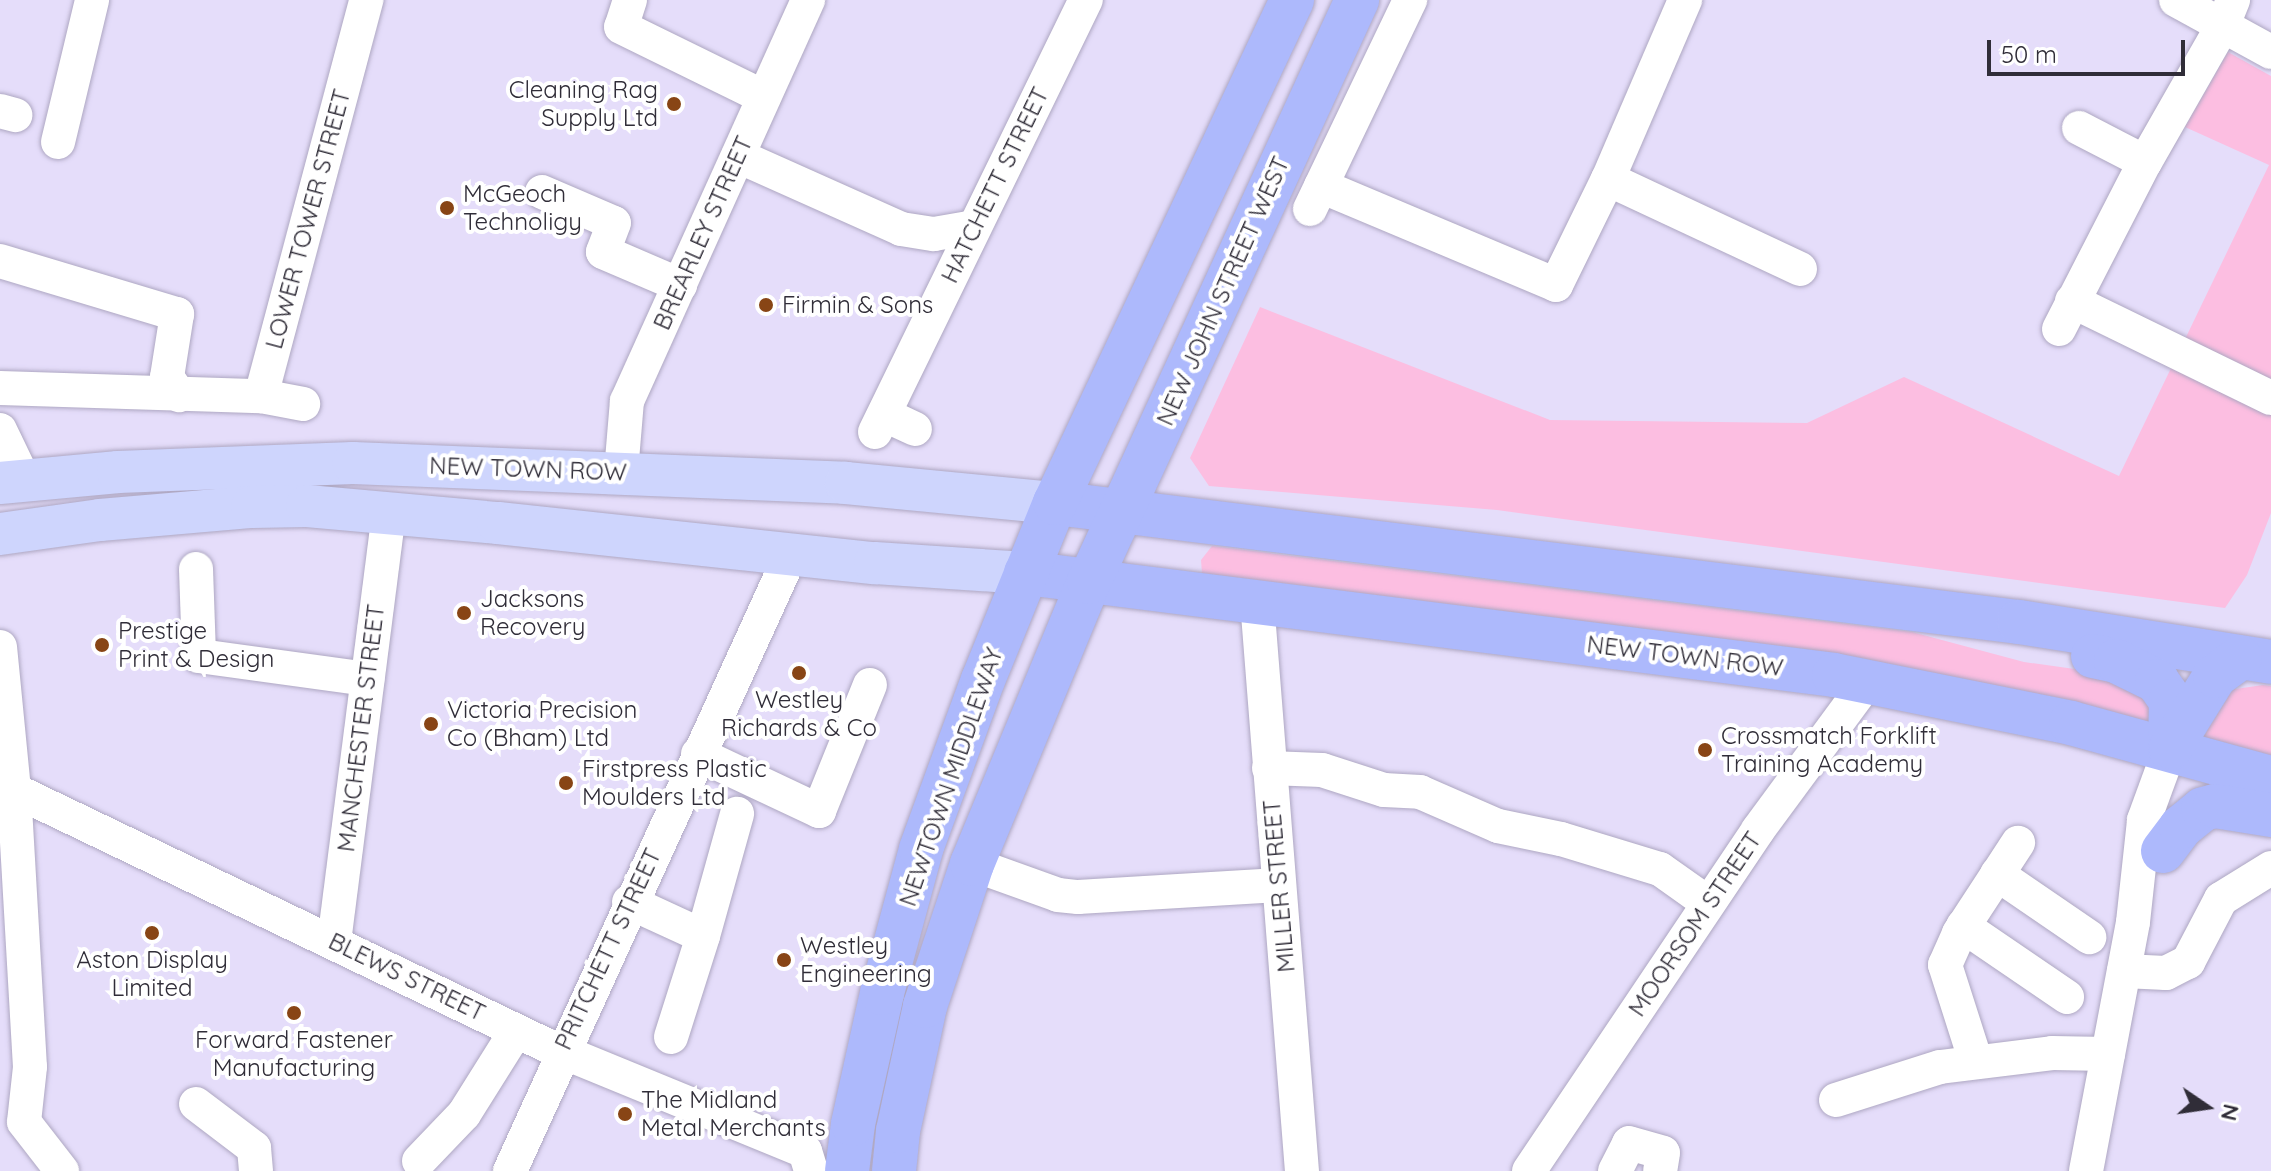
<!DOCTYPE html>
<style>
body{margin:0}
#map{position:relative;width:2271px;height:1171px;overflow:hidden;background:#e5ddfa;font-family:Quicksand,sans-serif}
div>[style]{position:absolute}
.green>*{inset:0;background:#fcbee1}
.roads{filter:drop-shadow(0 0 2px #aea7c2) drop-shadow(0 0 2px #aea7c2)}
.minor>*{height:34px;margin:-17px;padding:0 17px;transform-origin:17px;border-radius:17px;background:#fff}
.major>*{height:42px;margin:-21px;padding:0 21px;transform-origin:21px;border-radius:21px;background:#ced5fd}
.highway>*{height:44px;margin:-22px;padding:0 22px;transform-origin:22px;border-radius:22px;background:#adb9fc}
.dots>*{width:22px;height:22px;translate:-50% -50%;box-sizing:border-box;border:4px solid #fff;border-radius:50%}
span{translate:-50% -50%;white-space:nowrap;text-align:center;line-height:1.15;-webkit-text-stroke:8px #fff;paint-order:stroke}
.poi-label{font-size:24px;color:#302d38}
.right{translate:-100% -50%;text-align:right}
.left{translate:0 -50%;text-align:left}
.street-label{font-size:24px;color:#302d38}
.north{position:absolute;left:2167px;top:1067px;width:80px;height:80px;-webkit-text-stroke:6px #fff;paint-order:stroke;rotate:103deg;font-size:22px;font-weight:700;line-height:32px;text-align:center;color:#302d38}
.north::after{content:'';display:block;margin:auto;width:28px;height:36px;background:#302d38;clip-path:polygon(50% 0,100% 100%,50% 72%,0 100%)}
.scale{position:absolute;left:1987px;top:40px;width:198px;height:36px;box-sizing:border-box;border:4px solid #302d38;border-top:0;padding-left:10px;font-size:24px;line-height:28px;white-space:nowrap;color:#302d38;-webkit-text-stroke:6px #fff;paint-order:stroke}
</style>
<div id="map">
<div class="green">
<div style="clip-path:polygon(2228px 52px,2271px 76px,2271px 513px,2247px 575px,2225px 608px,1497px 510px,1209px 486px,1190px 458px,1260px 307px,1550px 420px,1807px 423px,1904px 377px,2119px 476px,2269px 165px,2185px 127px)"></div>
<div style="clip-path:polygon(1212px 546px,1912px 632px,2024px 662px,2117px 675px,2145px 689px,2156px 730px,1202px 574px,1201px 560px)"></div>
<div style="clip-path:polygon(2263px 685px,2271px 686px,2271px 762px,2197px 739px,2229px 690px)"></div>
</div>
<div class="roads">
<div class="minor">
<div style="left:630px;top:0;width:28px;rotate:108deg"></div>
<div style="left:621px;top:27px;width:159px;rotate:26.1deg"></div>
<div style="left:2176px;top:0;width:108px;rotate:28.7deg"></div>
<div style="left:0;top:111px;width:16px;rotate:15deg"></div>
<div style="left:2079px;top:128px;width:74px;rotate:27.3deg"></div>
<div style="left:58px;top:142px;width:146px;rotate:-76.5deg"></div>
<div style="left:738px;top:156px;width:179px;rotate:24.1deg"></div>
<div style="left:901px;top:229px;width:33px;rotate:9deg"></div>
<div style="left:934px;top:234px;width:41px;rotate:-9.9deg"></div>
<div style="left:1608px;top:179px;width:212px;rotate:25.1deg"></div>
<div style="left:1321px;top:186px;width:255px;rotate:22.8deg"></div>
<div style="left:1556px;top:285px;width:118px;rotate:-63.9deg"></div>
<div style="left:1608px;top:179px;width:195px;rotate:-66.7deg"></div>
<div style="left:542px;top:192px;width:78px;rotate:23.3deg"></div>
<div style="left:614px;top:223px;width:31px;rotate:111deg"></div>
<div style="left:603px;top:252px;width:84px;rotate:23.2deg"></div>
<div style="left:1310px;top:209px;width:232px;rotate:-64.4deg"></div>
<div style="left:0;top:261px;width:185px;rotate:16.7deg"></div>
<div style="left:177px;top:314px;width:64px;rotate:99deg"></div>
<div style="left:167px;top:377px;width:22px;rotate:56deg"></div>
<div style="left:2072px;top:301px;width:221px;rotate:26deg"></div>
<div style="left:2059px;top:329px;width:188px;rotate:-62.8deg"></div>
<div style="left:2145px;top:162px;width:158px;rotate:-60.3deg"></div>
<div style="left:2223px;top:25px;width:27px;rotate:-68deg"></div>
<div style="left:0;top:388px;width:261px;rotate:1.8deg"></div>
<div style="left:261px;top:396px;width:43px;rotate:10.8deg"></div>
<div style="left:261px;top:396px;width:410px;rotate:-75.1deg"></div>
<div style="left:885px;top:415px;width:33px;rotate:25deg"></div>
<div style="left:0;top:430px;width:55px;rotate:64.4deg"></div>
<div style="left:875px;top:432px;width:481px;rotate:-64deg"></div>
<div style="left:621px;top:472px;width:71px;rotate:-85.2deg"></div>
<div style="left:627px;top:401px;width:440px;rotate:-65.7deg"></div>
<div style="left:196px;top:569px;width:87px;rotate:88deg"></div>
<div style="left:199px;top:656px;width:170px;rotate:7.8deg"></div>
<div style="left:1257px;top:601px;width:572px;rotate:85.49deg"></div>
<div style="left:0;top:647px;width:144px;rotate:84.4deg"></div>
<div style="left:14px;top:790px;width:277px;rotate:86.7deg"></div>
<div style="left:30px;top:1067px;width:55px;rotate:96.2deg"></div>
<div style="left:24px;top:1122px;width:62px;rotate:52.2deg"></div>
<div style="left:698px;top:754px;width:134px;rotate:25.2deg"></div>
<div style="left:819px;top:811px;width:136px;rotate:-68deg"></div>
<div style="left:1269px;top:768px;width:53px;rotate:2.2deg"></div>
<div style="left:1322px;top:770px;width:65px;rotate:17.9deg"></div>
<div style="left:1384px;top:790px;width:36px;rotate:3deg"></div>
<div style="left:1420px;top:792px;width:85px;rotate:23.6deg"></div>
<div style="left:1498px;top:826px;width:64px;rotate:11.7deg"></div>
<div style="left:1561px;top:839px;width:103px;rotate:16.9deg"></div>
<div style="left:1660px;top:869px;width:59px;rotate:35.3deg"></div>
<div style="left:14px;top:790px;width:590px;rotate:25.61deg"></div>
<div style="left:546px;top:1045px;width:280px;rotate:22.3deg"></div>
<div style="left:805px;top:1151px;width:21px;rotate:73deg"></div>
<div style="left:972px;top:864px;width:91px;rotate:19.8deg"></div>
<div style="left:1058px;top:895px;width:20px;rotate:6deg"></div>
<div style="left:1078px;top:897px;width:201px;rotate:-3.4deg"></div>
<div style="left:1997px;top:874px;width:112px;rotate:34.4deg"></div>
<div style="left:629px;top:902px;width:81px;rotate:24.7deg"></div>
<div style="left:703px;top:936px;width:127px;rotate:-74.4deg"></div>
<div style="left:1963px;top:926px;width:126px;rotate:34.3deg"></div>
<div style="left:334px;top:942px;width:433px;rotate:-82.7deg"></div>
<div style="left:2124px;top:971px;width:42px;rotate:2.7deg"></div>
<div style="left:2166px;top:973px;width:25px;rotate:-27deg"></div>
<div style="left:2188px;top:962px;width:71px;rotate:-62.4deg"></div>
<div style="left:2221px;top:899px;width:59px;rotate:-31.8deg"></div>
<div style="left:671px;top:1037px;width:106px;rotate:-72.4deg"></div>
<div style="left:1976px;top:1062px;width:102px;rotate:-107.7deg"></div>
<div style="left:1945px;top:965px;width:35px;rotate:-66deg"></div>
<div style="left:1959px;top:933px;width:108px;rotate:-56.8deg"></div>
<div style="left:1836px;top:1100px;width:109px;rotate:-17.6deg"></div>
<div style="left:1940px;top:1067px;width:113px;rotate:-7.1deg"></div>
<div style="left:2052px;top:1053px;width:56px;rotate:1deg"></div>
<div style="left:196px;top:1104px;width:73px;rotate:37.2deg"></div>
<div style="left:254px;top:1148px;width:23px;rotate:85deg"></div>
<div style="left:419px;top:1161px;width:65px;rotate:-46.2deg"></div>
<div style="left:464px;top:1114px;width:98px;rotate:-57.9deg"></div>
<div style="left:510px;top:1171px;width:678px;rotate:-65.51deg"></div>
<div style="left:1529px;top:1171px;width:411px;rotate:-56.1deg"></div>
<div style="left:1758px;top:830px;width:185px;rotate:-53.6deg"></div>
<div style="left:1615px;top:1171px;width:31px;rotate:-63deg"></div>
<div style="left:1629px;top:1143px;width:35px;rotate:16deg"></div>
<div style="left:1663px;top:1153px;width:18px;rotate:99deg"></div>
<div style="left:2086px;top:1171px;width:253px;rotate:-79.3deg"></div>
<div style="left:2133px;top:922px;width:103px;rotate:-83.8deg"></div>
<div style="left:2144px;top:820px;width:76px;rotate:-69.9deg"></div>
</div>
<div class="major">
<div style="left:0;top:483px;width:119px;rotate:-5.3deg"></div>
<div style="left:118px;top:472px;width:235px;rotate:-2.2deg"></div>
<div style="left:353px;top:463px;width:493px;rotate:2.3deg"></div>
<div style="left:846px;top:483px;width:210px;rotate:5.5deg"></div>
<div style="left:0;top:534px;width:101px;rotate:-8deg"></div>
<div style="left:100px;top:520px;width:153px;rotate:-4.9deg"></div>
<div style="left:252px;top:507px;width:55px;rotate:-1deg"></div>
<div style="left:307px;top:506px;width:192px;rotate:5.1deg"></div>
<div style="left:498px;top:523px;width:379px;rotate:6.1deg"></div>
<div style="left:875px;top:563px;width:151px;rotate:3.8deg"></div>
</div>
<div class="highway">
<div style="left:1055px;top:503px;width:971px;rotate:7.04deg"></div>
<div style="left:2019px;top:622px;width:255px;rotate:9deg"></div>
<div style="left:1026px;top:573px;width:814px;rotate:7.19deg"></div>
<div style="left:1834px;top:675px;width:242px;rotate:11.4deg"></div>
<div style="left:2071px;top:723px;width:207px;rotate:15.4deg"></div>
<div style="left:2093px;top:656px;width:24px;rotate:12deg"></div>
<div style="left:2116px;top:661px;width:46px;rotate:26deg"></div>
<div style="left:2157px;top:681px;width:24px;rotate:55deg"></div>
<div style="left:2171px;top:701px;width:48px;rotate:91.2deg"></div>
<div style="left:2171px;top:747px;width:84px;rotate:-58.2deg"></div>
<div style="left:2215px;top:676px;width:31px;rotate:-36deg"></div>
<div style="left:2163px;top:851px;width:30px;rotate:-53deg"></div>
<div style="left:2181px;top:827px;width:28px;rotate:-39deg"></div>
<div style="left:2203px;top:809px;width:12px;rotate:-14deg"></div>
<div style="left:2215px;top:806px;width:57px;rotate:9.1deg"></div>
<div style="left:847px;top:1171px;width:47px;rotate:-82.7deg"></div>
<div style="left:853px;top:1124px;width:134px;rotate:-77.5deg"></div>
<div style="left:882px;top:993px;width:149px;rotate:-74.8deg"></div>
<div style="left:921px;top:849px;width:180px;rotate:-69.9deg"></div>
<div style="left:983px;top:680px;width:191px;rotate:-67.9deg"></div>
<div style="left:1055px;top:503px;width:556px;rotate:-64.77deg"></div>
<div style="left:894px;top:1171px;width:40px;rotate:-84.3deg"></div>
<div style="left:898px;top:1131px;width:128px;rotate:-77.8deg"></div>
<div style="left:925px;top:1006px;width:150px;rotate:-71.7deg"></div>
<div style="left:972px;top:864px;width:305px;rotate:-67.5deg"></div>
<div style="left:1089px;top:582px;width:641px;rotate:-65.27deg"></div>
</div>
</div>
<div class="dots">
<div style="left:674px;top:104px;background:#884515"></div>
<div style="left:447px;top:208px;background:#884515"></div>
<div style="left:766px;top:305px;background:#884515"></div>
<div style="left:464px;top:613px;background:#884515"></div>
<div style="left:102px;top:645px;background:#884515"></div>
<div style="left:799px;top:673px;background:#884515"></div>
<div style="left:431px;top:724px;background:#884515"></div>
<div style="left:1705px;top:750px;background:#884515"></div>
<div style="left:566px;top:783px;background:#884515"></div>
<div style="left:152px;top:933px;background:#884515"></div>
<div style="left:784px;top:960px;background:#884515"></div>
<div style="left:294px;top:1013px;background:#884515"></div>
<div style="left:625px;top:1114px;background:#884515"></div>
</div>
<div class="poi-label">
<span class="right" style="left:658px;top:104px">Cleaning Rag<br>Supply Ltd</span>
<span class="left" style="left:463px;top:208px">McGeoch<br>Technoligy</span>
<span class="left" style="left:782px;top:305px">Firmin &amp; Sons</span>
<span class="left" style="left:480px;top:613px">Jacksons<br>Recovery</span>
<span class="left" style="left:118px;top:645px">Prestige<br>Print &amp; Design</span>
<span style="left:799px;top:714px">Westley<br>Richards &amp; Co</span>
<span class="left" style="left:447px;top:724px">Victoria Precision<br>Co (Bham) Ltd</span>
<span class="left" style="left:1721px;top:750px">Crossmatch Forklift<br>Training Academy</span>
<span class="left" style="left:582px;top:783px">Firstpress Plastic<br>Moulders Ltd</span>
<span class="left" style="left:800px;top:960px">Westley<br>Engineering</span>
<span style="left:152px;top:974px">Aston Display<br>Limited</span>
<span style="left:294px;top:1054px">Forward Fastener<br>Manufacturing</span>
<span class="left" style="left:641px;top:1114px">The Midland<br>Metal Merchants</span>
</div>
<div class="street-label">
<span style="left:995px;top:185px;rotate:-64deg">HATCHETT STREET</span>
<span style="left:308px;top:219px;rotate:-75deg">LOWER TOWER STREET</span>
<span style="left:703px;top:233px;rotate:-66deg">BREARLEY STREET</span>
<span style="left:1223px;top:291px;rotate:-66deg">NEW JOHN STREET WEST</span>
<span style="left:528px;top:469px;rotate:2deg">NEW TOWN ROW</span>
<span style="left:1685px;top:656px;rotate:7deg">NEW TOWN ROW</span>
<span style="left:361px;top:728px;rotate:-83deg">MANCHESTER STREET</span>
<span style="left:951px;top:777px;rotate:-71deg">NEWTOWN MIDDLEWAY</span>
<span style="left:1279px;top:886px;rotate:-95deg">MILLER STREET</span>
<span style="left:1695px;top:924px;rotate:-56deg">MOORSOM STREET</span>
<span style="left:608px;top:949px;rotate:-65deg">PRITCHETT STREET</span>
<span style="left:407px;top:977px;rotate:26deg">BLEWS STREET</span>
</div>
<div class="north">N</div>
<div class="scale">50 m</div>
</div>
